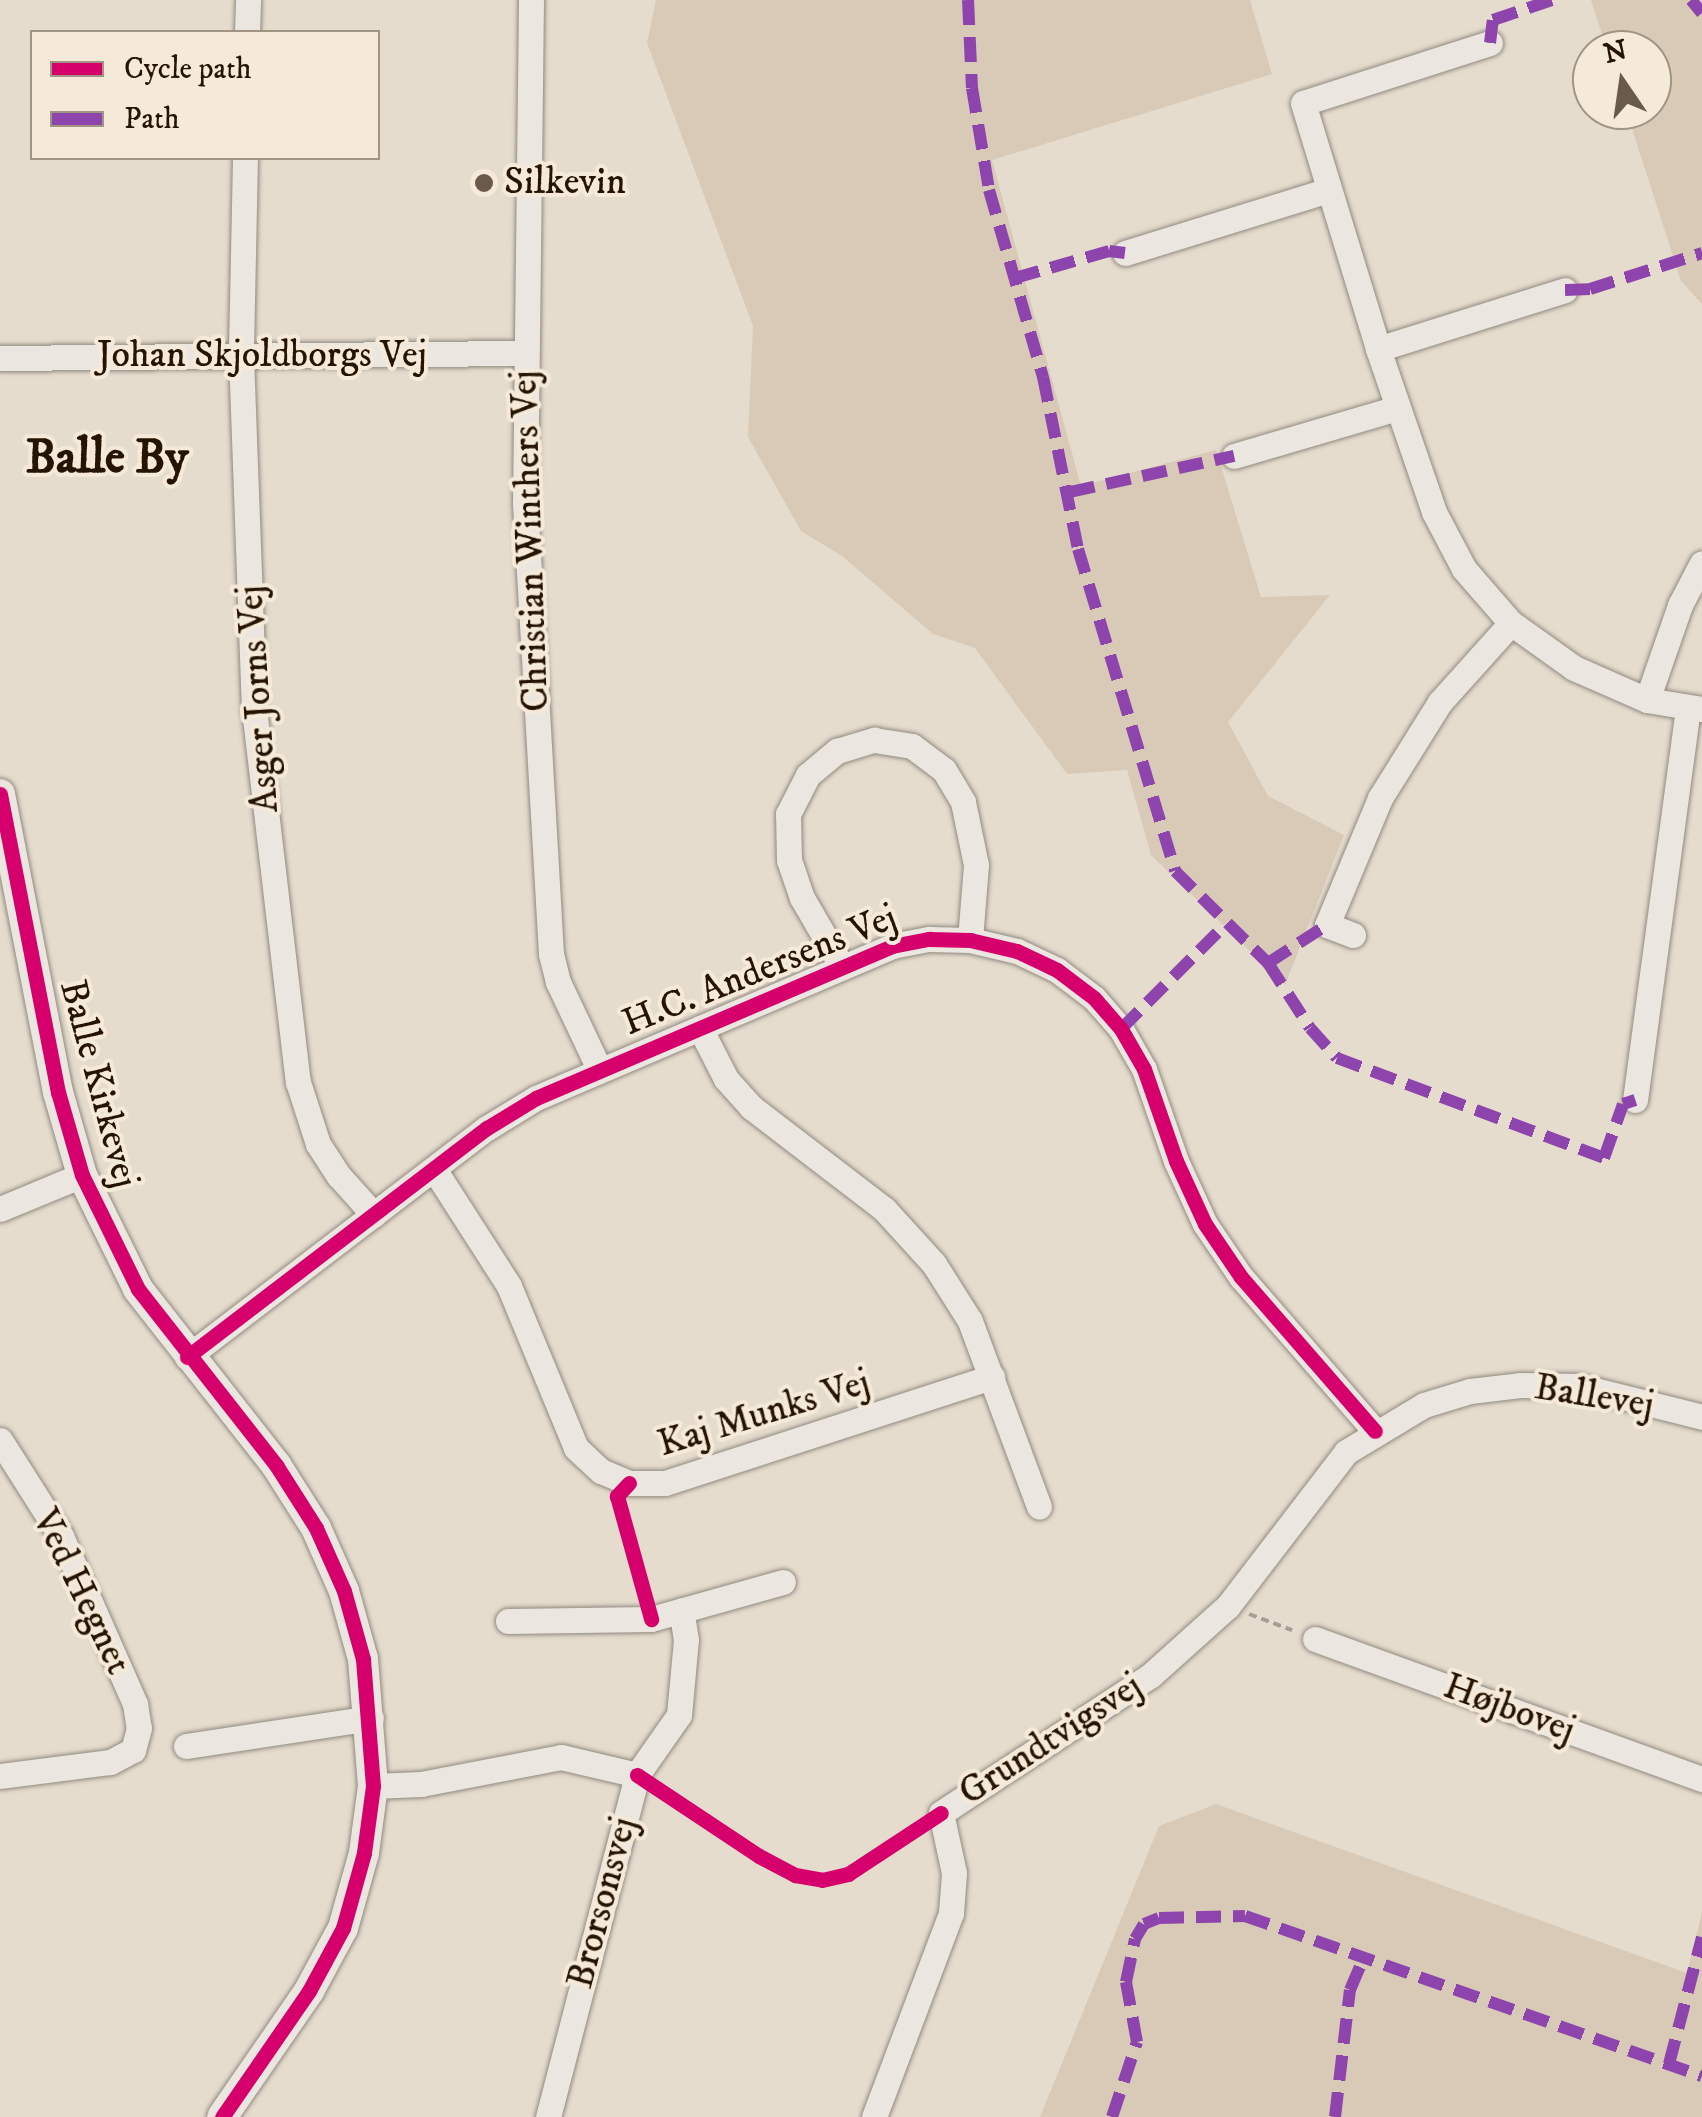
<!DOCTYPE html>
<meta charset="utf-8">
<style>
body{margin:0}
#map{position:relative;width:1702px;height:2117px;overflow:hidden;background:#e5dcce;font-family:"IM FELL DW Pica",serif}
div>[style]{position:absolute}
.green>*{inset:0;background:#d8cab6}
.path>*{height:4px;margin-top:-2px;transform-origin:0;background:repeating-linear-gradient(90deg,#a49e97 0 8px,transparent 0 13px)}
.roads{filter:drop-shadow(0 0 2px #918a7f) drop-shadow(0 0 2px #918a7f)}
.minor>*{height:25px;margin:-12.5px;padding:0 12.5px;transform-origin:12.5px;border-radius:12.5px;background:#ebe6df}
.tertiary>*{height:30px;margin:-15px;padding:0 15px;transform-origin:15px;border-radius:15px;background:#ebe6df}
.quiet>*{height:12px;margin-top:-6px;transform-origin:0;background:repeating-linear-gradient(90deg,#8e44ad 0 25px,transparent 0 37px)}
.cycleway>*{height:15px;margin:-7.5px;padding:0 7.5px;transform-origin:7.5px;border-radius:7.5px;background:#d6006c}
.dots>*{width:28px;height:28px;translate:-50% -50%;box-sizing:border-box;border:5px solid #f5ead9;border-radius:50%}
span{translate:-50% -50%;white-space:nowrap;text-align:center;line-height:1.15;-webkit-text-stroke:8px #f5ead9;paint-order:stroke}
.poi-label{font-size:38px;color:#261403}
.left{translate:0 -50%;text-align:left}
.street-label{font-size:38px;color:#261403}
.district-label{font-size:48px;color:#261403;font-weight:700}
.legend{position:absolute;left:30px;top:30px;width:350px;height:130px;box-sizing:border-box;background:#f5ead9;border:2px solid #a29483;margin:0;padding:12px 18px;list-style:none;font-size:30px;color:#261403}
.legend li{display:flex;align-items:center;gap:20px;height:50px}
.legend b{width:50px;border:2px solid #a29483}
.north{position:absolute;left:1572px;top:30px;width:100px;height:100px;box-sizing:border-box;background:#f5ead9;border:2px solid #a29483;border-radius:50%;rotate:347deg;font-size:28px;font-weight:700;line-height:40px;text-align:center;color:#261403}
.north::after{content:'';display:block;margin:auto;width:35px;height:45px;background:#695a4a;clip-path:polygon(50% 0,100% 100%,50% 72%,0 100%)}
</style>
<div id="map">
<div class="green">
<div style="clip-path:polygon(656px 0,1250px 0,1272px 74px,992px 160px,1081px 486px,1216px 450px,1261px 597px,1330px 595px,1228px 722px,1268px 796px,1344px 835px,1285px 985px,1151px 855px,1127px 770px,1067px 774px,975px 648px,933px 634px,842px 556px,801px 531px,748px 437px,753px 326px,647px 43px)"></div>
<div style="clip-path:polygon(1591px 0,1702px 0,1702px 304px,1681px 281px,1626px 110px,1652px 110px,1652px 50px,1607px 50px)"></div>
<div style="clip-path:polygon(1216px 1804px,1687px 1973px,1702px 1912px,1702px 2117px,1040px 2117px,1159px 1826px)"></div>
</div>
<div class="path">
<div style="left:1249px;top:1614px;width:46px;rotate:20.4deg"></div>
</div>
<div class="roads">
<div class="minor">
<div style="left:531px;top:0;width:503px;rotate:90.68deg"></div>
<div style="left:525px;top:503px;width:452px;rotate:86.7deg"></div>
<div style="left:551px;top:954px;width:29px;rotate:76deg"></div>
<div style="left:558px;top:982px;width:98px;rotate:64.7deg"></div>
<div style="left:247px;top:32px;width:32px;rotate:-88deg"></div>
<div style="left:1490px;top:43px;width:196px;rotate:162.2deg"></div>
<div style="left:1303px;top:103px;width:257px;rotate:73deg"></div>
<div style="left:1378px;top:349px;width:172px;rotate:71deg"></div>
<div style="left:1434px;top:512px;width:64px;rotate:62.2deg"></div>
<div style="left:1464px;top:569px;width:72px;rotate:49deg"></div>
<div style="left:1511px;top:623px;width:77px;rotate:35.5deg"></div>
<div style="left:1574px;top:668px;width:80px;rotate:23.7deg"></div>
<div style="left:1647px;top:700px;width:56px;rotate:9.3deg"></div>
<div style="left:245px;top:158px;width:198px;rotate:91.2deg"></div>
<div style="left:241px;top:356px;width:353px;rotate:87.9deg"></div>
<div style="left:254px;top:709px;width:376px;rotate:83.3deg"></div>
<div style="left:298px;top:1082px;width:65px;rotate:72.1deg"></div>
<div style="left:318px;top:1144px;width:38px;rotate:57deg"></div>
<div style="left:339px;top:1176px;width:52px;rotate:48.1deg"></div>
<div style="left:1125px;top:253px;width:213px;rotate:-17.2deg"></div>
<div style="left:1378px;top:349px;width:196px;rotate:-17.5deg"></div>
<div style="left:0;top:358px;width:524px;rotate:-0.55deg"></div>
<div style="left:1234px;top:456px;width:170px;rotate:-16.4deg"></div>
<div style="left:1647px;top:700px;width:101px;rotate:-70.8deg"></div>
<div style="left:1680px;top:605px;width:47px;rotate:-62.4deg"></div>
<div style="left:1353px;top:935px;width:28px;rotate:-159deg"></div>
<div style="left:1327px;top:925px;width:138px;rotate:-67.3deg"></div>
<div style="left:1380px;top:798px;width:113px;rotate:-58deg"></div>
<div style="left:1440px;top:702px;width:106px;rotate:-48.1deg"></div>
<div style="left:841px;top:965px;width:78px;rotate:-120.2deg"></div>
<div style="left:802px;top:898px;width:40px;rotate:-108.9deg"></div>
<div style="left:789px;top:860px;width:46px;rotate:-91.2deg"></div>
<div style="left:788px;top:814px;width:44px;rotate:-62.9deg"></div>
<div style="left:808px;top:775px;width:38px;rotate:-40deg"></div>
<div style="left:837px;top:751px;width:39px;rotate:-17deg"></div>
<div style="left:874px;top:740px;width:38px;rotate:9deg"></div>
<div style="left:912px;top:746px;width:40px;rotate:37deg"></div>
<div style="left:944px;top:770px;width:37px;rotate:59deg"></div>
<div style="left:963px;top:802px;width:64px;rotate:78.3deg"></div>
<div style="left:976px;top:865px;width:75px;rotate:94.6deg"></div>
<div style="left:700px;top:1028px;width:57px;rotate:63deg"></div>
<div style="left:726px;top:1079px;width:38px;rotate:48deg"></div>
<div style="left:751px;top:1107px;width:168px;rotate:37.5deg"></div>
<div style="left:884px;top:1209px;width:74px;rotate:47.7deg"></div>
<div style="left:934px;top:1264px;width:67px;rotate:57.7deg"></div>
<div style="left:970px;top:1321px;width:198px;rotate:69.6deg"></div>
<div style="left:1635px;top:1100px;width:396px;rotate:-82.3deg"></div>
<div style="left:434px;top:1169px;width:139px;rotate:57.3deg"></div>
<div style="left:509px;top:1286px;width:175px;rotate:67.5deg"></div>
<div style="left:576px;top:1448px;width:34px;rotate:43deg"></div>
<div style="left:601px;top:1471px;width:30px;rotate:23deg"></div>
<div style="left:629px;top:1483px;width:36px"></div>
<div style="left:665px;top:1483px;width:344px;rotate:-18deg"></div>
<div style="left:0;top:1209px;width:89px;rotate:-22.5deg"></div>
<div style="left:187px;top:1357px;width:377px;rotate:-37.4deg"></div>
<div style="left:487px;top:1128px;width:57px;rotate:-31.5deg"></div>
<div style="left:536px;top:1098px;width:387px;rotate:-23.1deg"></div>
<div style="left:892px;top:946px;width:38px;rotate:-11deg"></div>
<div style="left:929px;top:939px;width:41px;rotate:1.4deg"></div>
<div style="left:970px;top:940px;width:48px;rotate:13.2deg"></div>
<div style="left:1017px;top:951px;width:44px;rotate:25.4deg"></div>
<div style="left:1057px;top:970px;width:46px;rotate:37.1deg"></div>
<div style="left:1094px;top:998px;width:41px;rotate:48.9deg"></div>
<div style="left:1121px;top:1029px;width:46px;rotate:60.1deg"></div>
<div style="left:1144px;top:1069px;width:97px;rotate:70.8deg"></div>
<div style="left:1176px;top:1161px;width:69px;rotate:65.3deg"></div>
<div style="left:1205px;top:1224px;width:64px;rotate:55.8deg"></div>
<div style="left:1241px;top:1277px;width:204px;rotate:49deg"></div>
<div style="left:0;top:1440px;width:114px;rotate:57.6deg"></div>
<div style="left:61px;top:1536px;width:184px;rotate:66.2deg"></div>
<div style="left:135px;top:1704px;width:24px;rotate:81deg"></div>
<div style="left:139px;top:1728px;width:23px;rotate:105deg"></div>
<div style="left:133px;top:1750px;width:26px;rotate:152deg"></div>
<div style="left:110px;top:1762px;width:111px;rotate:172.7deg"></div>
<div style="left:508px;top:1621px;width:143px;rotate:-0.8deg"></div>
<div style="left:651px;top:1619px;width:137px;rotate:-15.7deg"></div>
<div style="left:1315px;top:1639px;width:412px;rotate:19.9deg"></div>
<div style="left:186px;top:1746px;width:187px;rotate:-8.6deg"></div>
<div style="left:373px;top:1786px;width:48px;rotate:-2.4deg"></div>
<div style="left:421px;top:1784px;width:143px;rotate:-10.9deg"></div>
<div style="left:561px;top:1757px;width:78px;rotate:13.3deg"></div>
<div style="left:548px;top:2117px;width:353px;rotate:-75.4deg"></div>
<div style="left:637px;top:1775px;width:73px;rotate:-55deg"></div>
<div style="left:679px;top:1715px;width:75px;rotate:-84.7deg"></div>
<div style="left:686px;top:1640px;width:30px;rotate:-99deg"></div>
<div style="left:874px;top:2117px;width:218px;rotate:-69.3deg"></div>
<div style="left:951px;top:1913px;width:40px;rotate:-85.7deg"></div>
<div style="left:954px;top:1873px;width:61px;rotate:-102.2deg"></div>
<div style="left:941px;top:1813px;width:251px;rotate:-33.3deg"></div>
<div style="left:1151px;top:1675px;width:103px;rotate:-41.9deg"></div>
<div style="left:1228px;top:1606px;width:194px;rotate:-52.5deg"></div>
<div style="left:1346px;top:1452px;width:91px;rotate:-31.1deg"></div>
<div style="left:1424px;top:1405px;width:48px;rotate:-16.9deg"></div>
<div style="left:1470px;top:1391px;width:50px;rotate:-6.8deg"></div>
<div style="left:1520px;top:1385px;width:59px;rotate:1deg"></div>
<div style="left:1579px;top:1386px;width:127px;rotate:14.1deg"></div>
</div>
<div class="tertiary">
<div style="left:0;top:794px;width:304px;rotate:79deg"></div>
<div style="left:58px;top:1092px;width:86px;rotate:73.9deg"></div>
<div style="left:82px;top:1175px;width:127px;rotate:63.8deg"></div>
<div style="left:138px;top:1289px;width:224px;rotate:51.9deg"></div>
<div style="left:276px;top:1465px;width:75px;rotate:57.6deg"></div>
<div style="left:316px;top:1528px;width:69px;rotate:66deg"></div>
<div style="left:344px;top:1591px;width:71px;rotate:74.4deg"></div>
<div style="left:363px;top:1659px;width:127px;rotate:85.5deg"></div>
<div style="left:373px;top:1786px;width:68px;rotate:97.7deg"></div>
<div style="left:364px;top:1853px;width:78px;rotate:105.6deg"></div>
<div style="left:343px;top:1928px;width:72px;rotate:118.4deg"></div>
<div style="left:309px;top:1991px;width:153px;rotate:124.6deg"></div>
</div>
</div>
<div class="quiet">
<div style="left:968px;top:0;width:88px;rotate:87.4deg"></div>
<div style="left:972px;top:88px;width:103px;rotate:80.5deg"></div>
<div style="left:989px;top:190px;width:195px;rotate:73.9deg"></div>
<div style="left:1043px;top:377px;width:176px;rotate:78.5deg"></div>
<div style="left:1078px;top:549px;width:336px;rotate:73.2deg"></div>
<div style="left:1175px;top:871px;width:131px;rotate:44.7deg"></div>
<div style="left:1268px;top:963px;width:77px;rotate:57.1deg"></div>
<div style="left:1310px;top:1028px;width:40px;rotate:48deg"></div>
<div style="left:1337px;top:1058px;width:285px;rotate:20.5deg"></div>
<div style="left:1604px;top:1158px;width:57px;rotate:-70.6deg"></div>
<div style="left:1623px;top:1104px;width:13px;rotate:-18deg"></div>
<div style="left:1691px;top:0;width:17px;rotate:50deg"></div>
<div style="left:1490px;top:43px;width:23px;rotate:-83deg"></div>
<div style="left:1493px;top:20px;width:62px;rotate:-18.7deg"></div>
<div style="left:1015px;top:278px;width:98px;rotate:-16deg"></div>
<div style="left:1109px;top:251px;width:16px;rotate:7deg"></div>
<div style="left:1565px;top:290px;width:25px;rotate:-2deg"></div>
<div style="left:1590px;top:289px;width:118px;rotate:-17.8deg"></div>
<div style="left:1070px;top:492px;width:168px;rotate:-12.4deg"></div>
<div style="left:1268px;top:963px;width:70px;rotate:-32.8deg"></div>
<div style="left:1121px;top:1029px;width:147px;rotate:-45deg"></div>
<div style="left:1669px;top:2064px;width:131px;rotate:-75.4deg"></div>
<div style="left:1112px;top:2117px;width:79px;rotate:-71.6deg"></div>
<div style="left:1137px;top:2042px;width:61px;rotate:-100.4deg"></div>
<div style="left:1126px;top:1982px;width:44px;rotate:-78.2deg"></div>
<div style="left:1135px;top:1939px;width:17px;rotate:-59deg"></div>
<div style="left:1144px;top:1924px;width:16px;rotate:-22deg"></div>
<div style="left:1159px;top:1918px;width:86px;rotate:-1.3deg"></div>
<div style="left:1245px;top:1916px;width:484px;rotate:19.3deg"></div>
<div style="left:1335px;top:2117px;width:128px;rotate:-83.3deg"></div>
<div style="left:1350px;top:1990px;width:36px;rotate:-67deg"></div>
</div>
<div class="cycleway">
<div style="left:0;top:794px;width:304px;rotate:79deg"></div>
<div style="left:58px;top:1092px;width:86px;rotate:73.9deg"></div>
<div style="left:82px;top:1175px;width:127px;rotate:63.8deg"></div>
<div style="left:138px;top:1289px;width:224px;rotate:51.9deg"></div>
<div style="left:276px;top:1465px;width:75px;rotate:57.6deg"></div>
<div style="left:316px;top:1528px;width:69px;rotate:66deg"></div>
<div style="left:344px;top:1591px;width:71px;rotate:74.4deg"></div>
<div style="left:363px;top:1659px;width:127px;rotate:85.5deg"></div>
<div style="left:373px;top:1786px;width:68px;rotate:97.7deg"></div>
<div style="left:364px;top:1853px;width:78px;rotate:105.6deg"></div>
<div style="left:343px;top:1928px;width:72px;rotate:118.4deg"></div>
<div style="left:309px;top:1991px;width:153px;rotate:124.6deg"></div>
<div style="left:187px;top:1357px;width:377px;rotate:-37.4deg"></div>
<div style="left:487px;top:1128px;width:57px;rotate:-31.5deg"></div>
<div style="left:536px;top:1098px;width:387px;rotate:-23.1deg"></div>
<div style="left:892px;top:946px;width:38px;rotate:-11deg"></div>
<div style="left:929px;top:939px;width:41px;rotate:1.4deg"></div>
<div style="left:970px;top:940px;width:48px;rotate:13.2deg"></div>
<div style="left:1017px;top:951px;width:44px;rotate:25.4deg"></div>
<div style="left:1057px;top:970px;width:46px;rotate:37.1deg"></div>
<div style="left:1094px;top:998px;width:41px;rotate:48.9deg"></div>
<div style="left:1121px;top:1029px;width:46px;rotate:60.1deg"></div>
<div style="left:1144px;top:1069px;width:97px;rotate:70.8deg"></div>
<div style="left:1176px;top:1161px;width:69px;rotate:65.3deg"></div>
<div style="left:1205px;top:1224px;width:64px;rotate:55.8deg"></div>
<div style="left:1241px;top:1277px;width:204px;rotate:49deg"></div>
<div style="left:629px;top:1483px;width:18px;rotate:133deg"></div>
<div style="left:617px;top:1496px;width:128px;rotate:74.5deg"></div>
<div style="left:637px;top:1775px;width:146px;rotate:33.6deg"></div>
<div style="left:759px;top:1856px;width:41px;rotate:27.8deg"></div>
<div style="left:795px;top:1875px;width:27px;rotate:10deg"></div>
<div style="left:822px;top:1880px;width:27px;rotate:-13deg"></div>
<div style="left:848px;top:1874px;width:111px;rotate:-33.3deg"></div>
</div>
<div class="dots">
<div style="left:484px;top:183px;background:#695a4a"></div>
</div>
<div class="poi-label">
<span class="left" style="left:504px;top:183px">Silkevin</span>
</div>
<div class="street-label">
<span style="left:262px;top:356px">Johan Skjoldborgs Vej</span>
<span style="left:531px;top:541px;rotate:-92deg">Christian Winthers Vej</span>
<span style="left:259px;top:699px;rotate:-94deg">Asger Jorns Vej</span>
<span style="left:760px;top:971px;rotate:-22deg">H.C. Andersens Vej</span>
<span style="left:98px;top:1084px;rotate:75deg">Balle Kirkevej</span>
<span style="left:1594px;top:1397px;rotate:9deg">Ballevej</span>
<span style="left:764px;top:1414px;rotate:-17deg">Kaj Munks Vej</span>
<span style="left:81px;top:1592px;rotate:64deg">Ved Hegnet</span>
<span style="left:1509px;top:1709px;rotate:20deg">Højbovej</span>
<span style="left:1051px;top:1740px;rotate:-33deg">Grundtvigsvej</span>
<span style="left:603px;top:1903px;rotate:-75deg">Brorsonsvej</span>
</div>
<div class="district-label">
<span style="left:107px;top:459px">Balle By</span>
</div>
<ul class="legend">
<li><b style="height:12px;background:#d6006c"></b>Cycle path</li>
<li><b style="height:12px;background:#8e44ad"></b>Path</li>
</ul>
<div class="north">N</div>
</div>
